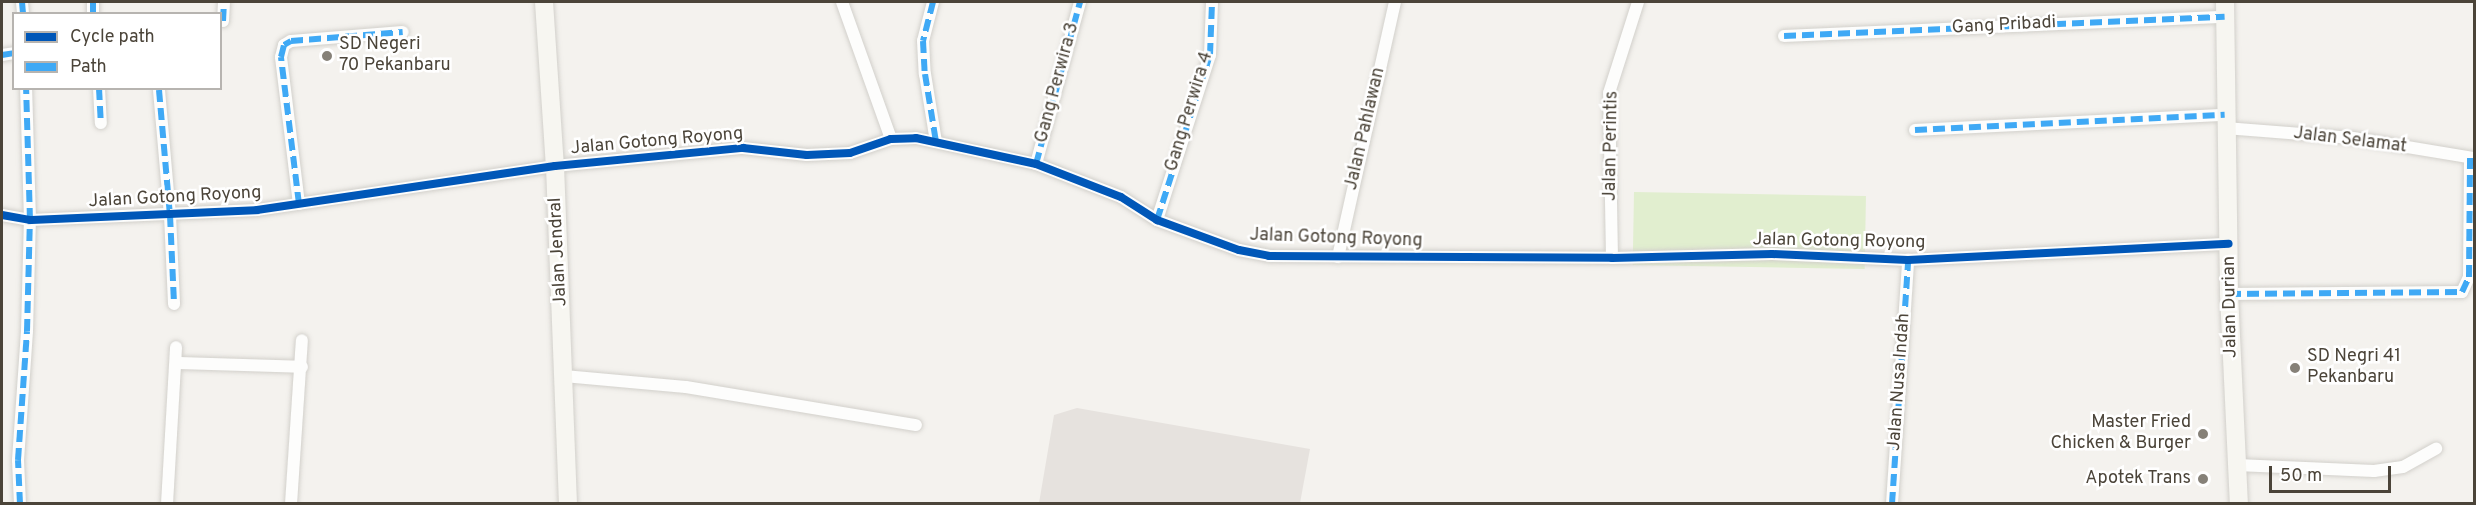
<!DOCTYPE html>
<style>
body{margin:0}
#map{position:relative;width:2476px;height:505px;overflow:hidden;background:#f4f2ee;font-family:Overpass,sans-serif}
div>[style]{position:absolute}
.industrial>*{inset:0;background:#e6e2de}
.green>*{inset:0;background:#e1eecf;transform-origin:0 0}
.roads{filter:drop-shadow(0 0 2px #d2d0cb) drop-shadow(0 0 2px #d2d0cb)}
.minor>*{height:12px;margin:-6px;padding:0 6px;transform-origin:6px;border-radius:6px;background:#fdfdfc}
.secondary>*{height:18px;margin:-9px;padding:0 9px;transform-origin:9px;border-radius:9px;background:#f7f6f1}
.quiet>*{height:6px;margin-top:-3px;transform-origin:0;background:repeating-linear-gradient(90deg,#3fa9f5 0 12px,transparent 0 18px)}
.cycleway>*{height:8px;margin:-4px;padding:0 4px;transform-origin:4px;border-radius:4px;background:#0057b8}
.dots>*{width:16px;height:16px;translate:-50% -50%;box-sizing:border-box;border:3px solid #fff;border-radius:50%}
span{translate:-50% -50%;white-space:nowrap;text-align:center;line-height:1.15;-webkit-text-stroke:5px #fff;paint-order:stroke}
.street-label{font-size:18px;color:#4b4439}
.poi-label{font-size:18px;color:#4b4439}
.left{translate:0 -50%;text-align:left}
.right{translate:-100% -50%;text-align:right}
.frame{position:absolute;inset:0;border:3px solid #4b4439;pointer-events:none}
.legend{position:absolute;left:12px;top:12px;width:210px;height:78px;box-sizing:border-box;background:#fff;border:2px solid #b7b4b0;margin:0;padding:8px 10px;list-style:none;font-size:18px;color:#4b4439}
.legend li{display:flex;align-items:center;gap:12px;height:30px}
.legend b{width:30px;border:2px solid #b7b4b0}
.scale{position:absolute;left:2269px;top:466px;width:122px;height:27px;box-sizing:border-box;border:3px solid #4b4439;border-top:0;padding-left:8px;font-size:18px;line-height:21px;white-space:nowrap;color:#4b4439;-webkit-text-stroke:4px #fff;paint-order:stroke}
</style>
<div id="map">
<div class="industrial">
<div style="clip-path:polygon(1077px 408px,1310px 449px,1300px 503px,1039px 503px,1054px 415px)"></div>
</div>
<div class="green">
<div style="left:1634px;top:192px;width:232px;height:73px;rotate:1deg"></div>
</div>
<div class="roads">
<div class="minor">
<div style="left:22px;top:2px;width:12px;rotate:85deg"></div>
<div style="left:842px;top:2px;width:145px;rotate:70.3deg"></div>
<div style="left:933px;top:2px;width:40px;rotate:104.4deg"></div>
<div style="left:923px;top:41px;width:33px;rotate:87deg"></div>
<div style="left:925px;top:74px;width:69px;rotate:80.8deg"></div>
<div style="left:93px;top:14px;width:12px;rotate:-90deg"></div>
<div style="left:223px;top:21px;width:19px;rotate:-87deg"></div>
<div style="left:1784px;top:36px;width:441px;rotate:-2.5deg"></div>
<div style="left:2px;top:55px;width:12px;rotate:-9deg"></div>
<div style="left:99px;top:88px;width:35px;rotate:87deg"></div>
<div style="left:159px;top:90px;width:125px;rotate:85deg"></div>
<div style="left:170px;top:215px;width:89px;rotate:87.4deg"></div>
<div style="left:2225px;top:128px;width:128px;rotate:4.5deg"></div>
<div style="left:2353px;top:138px;width:123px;rotate:9.4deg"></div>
<div style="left:1915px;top:130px;width:310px;rotate:-2.8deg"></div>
<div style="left:1036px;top:164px;width:168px;rotate:-74.8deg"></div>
<div style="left:299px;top:204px;width:148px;rotate:-97deg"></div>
<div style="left:281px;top:57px;width:12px;rotate:-76deg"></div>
<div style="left:284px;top:45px;width:8px;rotate:-30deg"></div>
<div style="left:291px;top:41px;width:112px;rotate:-4.6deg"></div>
<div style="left:2px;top:215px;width:28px;rotate:10deg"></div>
<div style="left:30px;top:220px;width:227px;rotate:-2.5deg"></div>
<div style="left:257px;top:210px;width:301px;rotate:-8.4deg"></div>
<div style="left:555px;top:166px;width:189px;rotate:-5.5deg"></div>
<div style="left:743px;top:148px;width:64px;rotate:6.2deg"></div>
<div style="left:807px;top:155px;width:43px;rotate:-2.7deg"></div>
<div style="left:850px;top:153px;width:43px;rotate:-18.9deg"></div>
<div style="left:891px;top:139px;width:25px;rotate:-2deg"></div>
<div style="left:916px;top:138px;width:123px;rotate:12.2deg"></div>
<div style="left:1036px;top:164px;width:91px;rotate:21.2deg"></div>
<div style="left:1121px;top:197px;width:43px;rotate:32.6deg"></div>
<div style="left:1157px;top:220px;width:87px;rotate:20.1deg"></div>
<div style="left:1239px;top:250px;width:31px;rotate:11deg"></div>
<div style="left:1269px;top:256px;width:343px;rotate:0.3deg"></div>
<div style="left:1612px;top:258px;width:160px;rotate:-1.4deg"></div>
<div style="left:1772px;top:254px;width:136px;rotate:2.5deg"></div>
<div style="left:1908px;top:260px;width:321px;rotate:-2.9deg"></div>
<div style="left:1157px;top:220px;width:173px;rotate:-72.2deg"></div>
<div style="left:1210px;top:55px;width:53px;rotate:-87.8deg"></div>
<div style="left:1338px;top:257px;width:261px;rotate:-77.4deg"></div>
<div style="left:1612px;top:258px;width:165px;rotate:-91deg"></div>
<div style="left:1609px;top:93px;width:96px;rotate:-72.3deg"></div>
<div style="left:2229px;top:294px;width:233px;rotate:-0.5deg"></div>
<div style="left:2462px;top:292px;width:17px;rotate:-65deg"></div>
<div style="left:2469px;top:277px;width:119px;rotate:-89.5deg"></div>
<div style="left:177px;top:363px;width:125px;rotate:1.8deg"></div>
<div style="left:564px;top:376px;width:122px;rotate:5.2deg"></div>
<div style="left:686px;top:387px;width:233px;rotate:9.4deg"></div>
<div style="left:2237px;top:465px;width:137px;rotate:2.5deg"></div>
<div style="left:2374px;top:471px;width:29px;rotate:-8deg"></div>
<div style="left:2403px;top:467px;width:38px;rotate:-29deg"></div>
<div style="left:20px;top:504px;width:44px;rotate:-92.6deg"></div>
<div style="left:18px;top:460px;width:129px;rotate:-86deg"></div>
<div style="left:27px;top:331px;width:111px;rotate:-88.5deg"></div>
<div style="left:30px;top:220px;width:132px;rotate:-91.7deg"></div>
<div style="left:167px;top:504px;width:157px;rotate:-86.7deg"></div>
<div style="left:291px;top:504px;width:164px;rotate:-86.2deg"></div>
<div style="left:1892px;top:504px;width:245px;rotate:-86.2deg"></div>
</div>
<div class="secondary">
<div style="left:544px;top:2px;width:164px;rotate:86.2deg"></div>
<div style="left:555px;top:166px;width:338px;rotate:87.8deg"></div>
<div style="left:2225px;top:2px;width:292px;rotate:89.2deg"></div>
<div style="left:2229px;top:294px;width:210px;rotate:87.3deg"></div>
</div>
</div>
<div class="quiet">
<div style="left:22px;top:2px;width:12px;rotate:85deg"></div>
<div style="left:933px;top:2px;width:40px;rotate:104.4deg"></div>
<div style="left:923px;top:41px;width:33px;rotate:87deg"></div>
<div style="left:925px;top:74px;width:69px;rotate:80.8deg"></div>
<div style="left:93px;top:14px;width:12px;rotate:-90deg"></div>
<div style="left:223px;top:21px;width:19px;rotate:-87deg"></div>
<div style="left:1784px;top:36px;width:441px;rotate:-2.5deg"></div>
<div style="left:2px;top:55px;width:12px;rotate:-9deg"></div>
<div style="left:99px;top:88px;width:35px;rotate:87deg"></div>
<div style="left:159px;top:90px;width:125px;rotate:85deg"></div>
<div style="left:170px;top:215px;width:89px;rotate:87.4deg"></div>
<div style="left:1915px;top:130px;width:310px;rotate:-2.8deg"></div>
<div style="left:1036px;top:164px;width:168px;rotate:-74.8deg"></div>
<div style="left:299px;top:204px;width:148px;rotate:-97deg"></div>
<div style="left:281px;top:57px;width:12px;rotate:-76deg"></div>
<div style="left:284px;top:45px;width:8px;rotate:-30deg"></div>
<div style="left:291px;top:41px;width:112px;rotate:-4.6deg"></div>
<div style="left:1157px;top:220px;width:173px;rotate:-72.2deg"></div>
<div style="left:1210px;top:55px;width:53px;rotate:-87.8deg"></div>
<div style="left:2229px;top:294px;width:233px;rotate:-0.5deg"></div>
<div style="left:2462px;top:292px;width:17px;rotate:-65deg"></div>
<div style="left:2469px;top:277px;width:119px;rotate:-89.5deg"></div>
<div style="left:20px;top:504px;width:44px;rotate:-92.6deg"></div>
<div style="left:18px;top:460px;width:129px;rotate:-86deg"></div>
<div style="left:27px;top:331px;width:111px;rotate:-88.5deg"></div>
<div style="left:30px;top:220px;width:132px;rotate:-91.7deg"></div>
<div style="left:1892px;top:504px;width:245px;rotate:-86.2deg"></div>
</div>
<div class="cycleway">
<div style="left:2px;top:215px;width:28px;rotate:10deg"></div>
<div style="left:30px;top:220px;width:227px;rotate:-2.5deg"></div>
<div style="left:257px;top:210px;width:301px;rotate:-8.4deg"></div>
<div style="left:555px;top:166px;width:189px;rotate:-5.5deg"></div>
<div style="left:743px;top:148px;width:64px;rotate:6.2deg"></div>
<div style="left:807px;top:155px;width:43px;rotate:-2.7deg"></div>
<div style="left:850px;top:153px;width:43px;rotate:-18.9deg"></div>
<div style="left:891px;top:139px;width:25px;rotate:-2deg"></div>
<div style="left:916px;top:138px;width:123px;rotate:12.2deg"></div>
<div style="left:1036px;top:164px;width:91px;rotate:21.2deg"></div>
<div style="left:1121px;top:197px;width:43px;rotate:32.6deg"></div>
<div style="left:1157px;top:220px;width:87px;rotate:20.1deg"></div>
<div style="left:1239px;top:250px;width:31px;rotate:11deg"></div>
<div style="left:1269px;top:256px;width:343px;rotate:0.3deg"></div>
<div style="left:1612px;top:258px;width:160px;rotate:-1.4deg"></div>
<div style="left:1772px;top:254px;width:136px;rotate:2.5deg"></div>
<div style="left:1908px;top:260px;width:321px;rotate:-2.9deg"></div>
</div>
<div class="dots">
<div style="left:327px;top:56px;background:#868178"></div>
<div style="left:2295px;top:368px;background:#868178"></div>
<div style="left:2203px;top:434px;background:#868178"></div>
<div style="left:2203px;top:479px;background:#868178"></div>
</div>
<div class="street-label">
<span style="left:2004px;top:26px;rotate:-3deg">Gang Pribadi</span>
<span style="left:1058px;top:83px;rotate:-75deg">Gang Perwira 3</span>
<span style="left:1190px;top:112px;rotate:-73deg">Gang Perwira 4</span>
<span style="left:1366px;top:129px;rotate:-77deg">Jalan Pahlawan</span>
<span style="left:2350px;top:141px;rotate:7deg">Jalan Selamat</span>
<span style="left:657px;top:142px;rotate:-5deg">Jalan Gotong Royong</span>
<span style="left:1612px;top:146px;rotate:-89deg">Jalan Perintis</span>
<span style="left:175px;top:198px;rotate:-3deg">Jalan Gotong Royong</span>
<span style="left:1336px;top:239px;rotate:2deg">Jalan Gotong Royong</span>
<span style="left:1839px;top:242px;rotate:1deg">Jalan Gotong Royong</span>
<span style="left:559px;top:252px;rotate:-93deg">Jalan Jendral</span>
<span style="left:2231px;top:307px;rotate:-91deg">Jalan Durian</span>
<span style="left:1900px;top:382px;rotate:-86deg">Jalan Nusa Indah</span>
</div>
<div class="poi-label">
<span class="left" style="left:339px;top:56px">SD Negeri<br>70 Pekanbaru</span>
<span class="left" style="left:2307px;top:368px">SD Negri 41<br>Pekanbaru</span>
<span class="right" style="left:2191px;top:434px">Master Fried<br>Chicken &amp; Burger</span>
<span class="right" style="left:2191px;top:479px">Apotek Trans</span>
</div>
<div class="frame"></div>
<ul class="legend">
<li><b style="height:8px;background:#0057b8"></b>Cycle path</li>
<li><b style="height:8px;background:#3fa9f5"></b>Path</li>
</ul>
<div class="scale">50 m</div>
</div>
